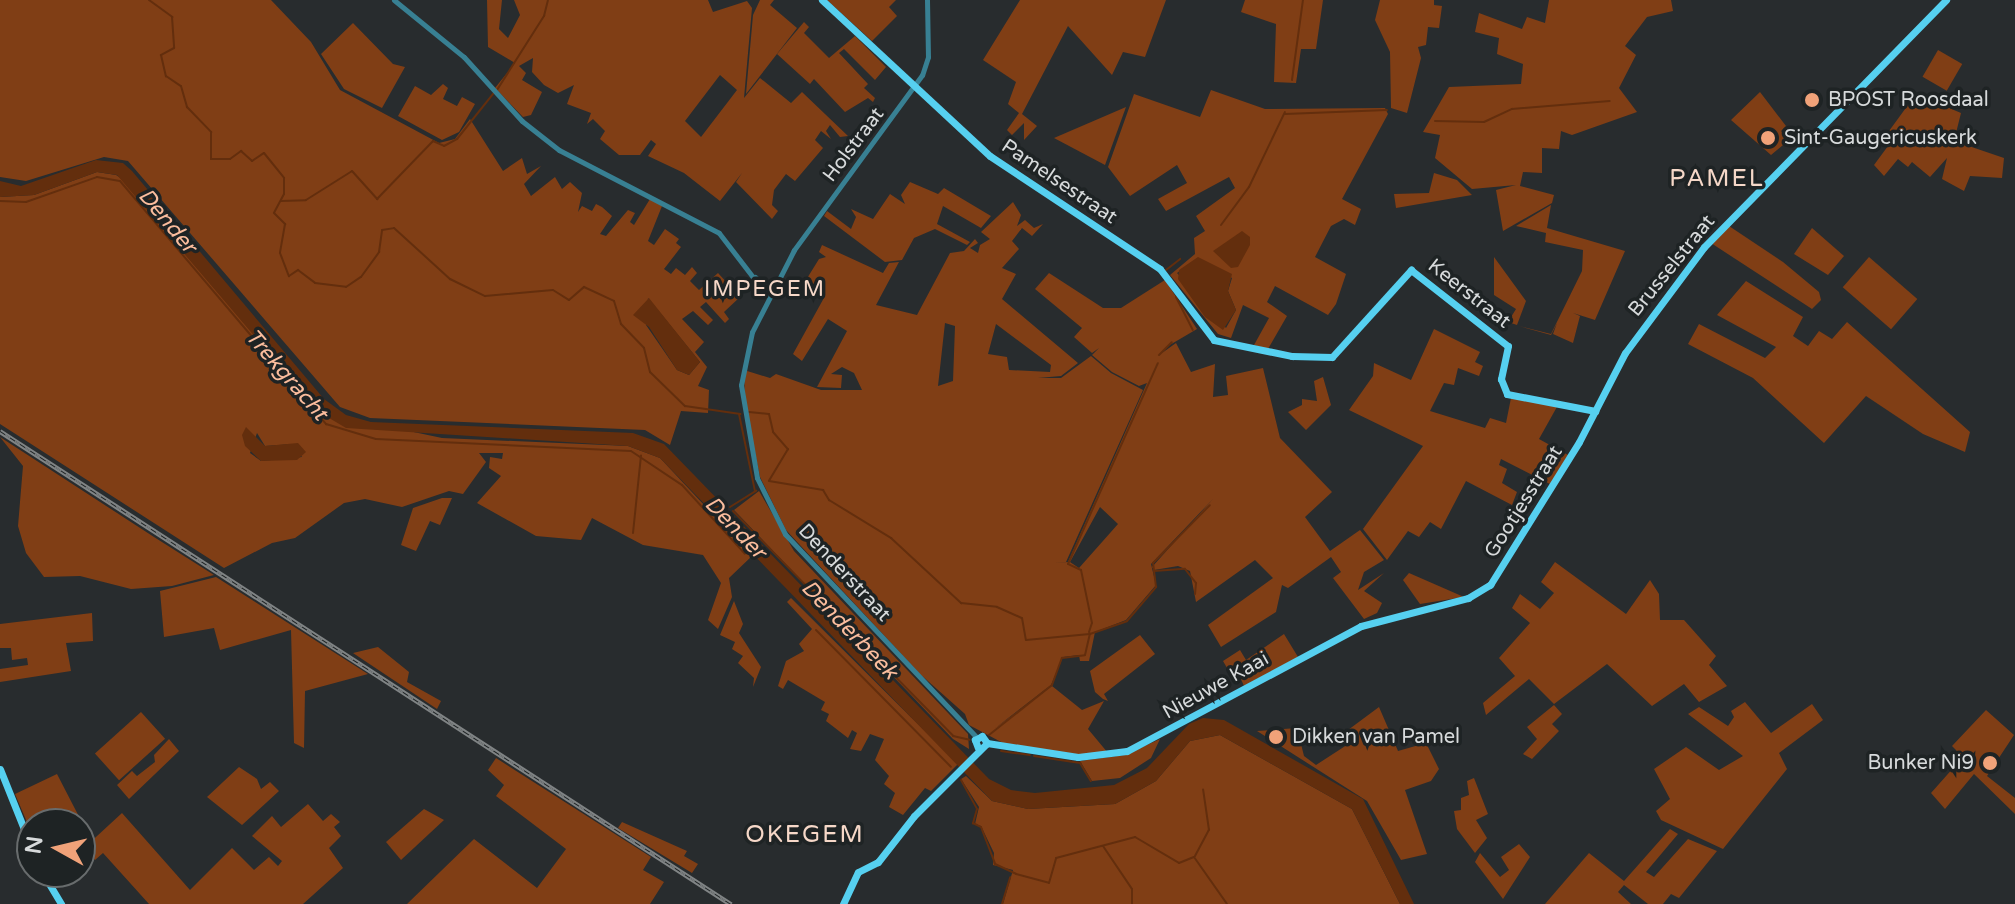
<!DOCTYPE html>
<style>
body{margin:0}
#map{position:relative;width:2015px;height:904px;overflow:hidden;background:#282c2e;font-family:"Varela Round",sans-serif}
div>[style]{position:absolute}
.green>*{inset:0;background:#803e15;transform-origin:0 0}
.water>*{inset:0;background:#632e0d}
.stream>*{height:2px;margin:-1px;padding:0 1px;transform-origin:1px;border-radius:1px;background:#632e0d}
.minor>*{height:5px;margin:-2.5px;padding:0 2.5px;transform-origin:2.5px;border-radius:2.5px;background:#388093}
.major>*{height:7px;margin:-3.5px;padding:0 3.5px;transform-origin:3.5px;border-radius:3.5px;background:#56d0f0}
.rail>*{height:5px;margin-top:-2.5px;transform-origin:0;background:repeating-linear-gradient(90deg,#1e2324 0 6px,#808485 0 12px);box-sizing:border-box;border-block:2px solid #808485}
.dots>*{width:22px;height:22px;translate:-50% -50%;box-sizing:border-box;border:4px solid #1e2324;border-radius:50%}
span{translate:-50% -50%;white-space:nowrap;text-align:center;line-height:1.15;-webkit-text-stroke:7px #1e2324;paint-order:stroke}
.poi-label{font-size:20px;color:#d7dadb}
.left{translate:0 -50%;text-align:left}
.right{translate:-100% -50%;text-align:right}
.street-label{font-size:20px;color:#d7dadb}
.water-label{font-size:22px;color:#fbbd9d;font-style:italic}
.neighbourhood-label{font-size:22px;color:#f6d8c8;letter-spacing:2px}
.quarter-label{font-size:24px;color:#f6d8c8;letter-spacing:2px}
.north{position:absolute;left:16px;top:808px;width:80px;height:80px;box-sizing:border-box;background:#1e2324;border:2px solid #686c6d;border-radius:50%;rotate:278deg;font-size:22px;font-weight:700;line-height:32px;text-align:center;color:#d7dadb}
.north::after{content:'';display:block;margin:auto;width:28px;height:36px;background:#f0a279;clip-path:polygon(50% 0,100% 100%,50% 72%,0 100%)}
</style>
<div id="map">
<div class="green">
<div style="clip-path:polygon(evenodd,0 0,271px 0,311px 42px,340px 90px,439px 143px,455px 139px,470px 119px,503px 171px,522px 158px,527px 174px,541px 166px,524px 184px,531px 196px,555px 177px,562px 189px,570px 182px,582px 193px,578px 212px,582px 206px,592px 211px,596px 204px,602px 207px,612px 216px,600px 234px,606px 236px,628px 210px,635px 213px,630px 222px,634px 225px,650px 199px,662px 206px,648px 241px,654px 245px,665px 229px,679px 239px,676px 243px,681px 247px,664px 269px,671px 274px,676px 268px,685px 275px,692px 267px,697px 273px,690px 281px,699px 290px,718px 273px,740px 297px,724px 312px,729px 319px,725px 323px,706px 302px,700px 307px,713px 320px,708px 325px,693px 311px,682px 319px,704px 342px,695px 352px,707px 367px,698px 386px,709px 390px,708px 413px,681px 411px,670px 445px,645px 430px,370px 418px,340px 407px,128px 161px,104px 157px,26px 181px,0 177px,0 0,648px 298px,700px 362px,689px 375px,677px 370px,646px 325px,648px 298px)"></div>
<div style="clip-path:polygon(evenodd,487px 0,502px 0,499px 29px,508px 38px,520px 15px,514px 0,708px 0,713px 12px,747px 1px,752px 8px,744px 98px,760px 78px,791px 103px,802px 92px,848px 136px,840px 137px,830px 125px,826px 131px,831px 139px,821px 131px,815px 140px,823px 148px,795px 181px,786px 174px,774px 190px,772px 205px,778px 211px,772px 219px,736px 182px,742px 173px,720px 201px,684px 173px,648px 156px,656px 144px,651px 140px,640px 155px,619px 155px,600px 139px,605px 131px,593px 119px,587px 124px,591px 113px,567px 104px,574px 85px,558px 93px,544px 85px,532px 72px,533px 58px,519px 66px,526px 73px,522px 80px,542px 92px,531px 115px,523px 117px,495px 88px,515px 63px,488px 47px,487px 0,720px 75px,737px 90px,701px 137px,685px 121px,720px 75px)"></div>
<div style="clip-path:polygon(760px 0,774px 0,770px 5px,797px 28px,746px 94px,753px 15px)"></div>
<div style="clip-path:polygon(827px 0,896px 0,889px 7px,897px 16px,872px 41px)"></div>
<div style="clip-path:polygon(1020px 0,1166px 0,1145px 57px,1123px 52px,1112px 75px,1068px 26px,1022px 114px,1037px 126px,1024px 140px,1024px 123px,1012px 135px,1007px 130px,1019px 113px,1008px 104px,1016px 82px,983px 60px)"></div>
<div style="clip-path:polygon(1245px 0,1323px 0,1316px 49px,1301px 49px,1296px 83px,1274px 82px,1276px 24px,1241px 12px)"></div>
<div style="clip-path:polygon(1380px 0,1434px 0,1434px 5px,1442px 6px,1439px 28px,1428px 27px,1426px 45px,1418px 47px,1421px 58px,1407px 113px,1391px 108px,1390px 52px,1375px 20px)"></div>
<div style="clip-path:polygon(1549px 0,1671px 0,1673px 11px,1647px 17px,1625px 46px,1636px 55px,1619px 88px,1637px 112px,1572px 135px,1561px 131px,1559px 149px,1542px 148px,1542px 173px,1523px 172px,1520px 186px,1554px 195px,1552px 203px,1503px 231px,1496px 190px,1516px 185px,1472px 189px,1435px 158px,1440px 135px,1423px 132px,1449px 87px,1521px 84px,1523px 64px,1497px 54px,1499px 38px,1475px 32px,1479px 13px,1522px 29px,1527px 17px,1545px 23px)"></div>
<div style="clip-path:polygon(804px 22px,809px 27px,804px 33px,829px 58px,855px 36px,886px 67px,875px 80px,844px 49px,839px 53px,868px 84px,864px 88px,875px 98px,873px 102px,868px 98px,845px 112px,814px 79px,810px 84px,777px 54px)"></div>
<div style="clip-path:polygon(353px 23px,393px 64px,405px 67px,382px 108px,344px 89px,321px 54px)"></div>
<div style="left:1938px;top:50px;width:28px;height:31px;rotate:30deg"></div>
<div style="clip-path:polygon(443px 84px,448px 88px,443px 99px,457px 106px,462px 97px,475px 104px,459px 132px,442px 140px,398px 116px,415px 86px,431px 95px)"></div>
<div style="clip-path:polygon(evenodd,1211px 90px,1265px 109px,1385px 108px,1388px 114px,1342px 199px,1361px 209px,1355px 225px,1344px 219px,1331px 226px,1315px 257px,1346px 274px,1336px 304px,1328px 315px,1275px 286px,1267px 302px,1287px 316px,1268px 349px,1254px 345px,1269px 318px,1243px 305px,1231px 338px,1218px 334px,1170px 275px,1195px 254px,1194px 238px,1205px 231px,1196px 216px,1235px 188px,1229px 177px,1166px 211px,1158px 199px,1187px 183px,1177px 165px,1130px 196px,1108px 167px,1134px 94px,1200px 117px,1211px 90px,1198px 258px,1232px 278px,1228px 291px,1236px 310px,1226px 328px,1177px 273px,1198px 258px)"></div>
<div style="clip-path:polygon(1760px 92px,1786px 126px,1781px 131px,1789px 140px,1771px 155px,1731px 120px)"></div>
<div style="clip-path:polygon(1916px 94px,1961px 113px,1954px 141px,2004px 158px,2002px 178px,1970px 176px,1964px 191px,1942px 179px,1947px 158px,1930px 177px,1912px 162px,1908px 167px,1898px 159px,1884px 176px,1874px 165px,1888px 146px,1881px 142px)"></div>
<div style="clip-path:polygon(1126px 107px,1105px 165px,1054px 138px)"></div>
<div style="clip-path:polygon(evenodd,97px 172px,116px 175px,130px 184px,319px 412px,442px 438px,628px 446px,660px 458px,752px 556px,729px 578px,732px 597px,718px 629px,708px 620px,721px 583px,703px 555px,643px 545px,592px 518px,581px 540px,536px 536px,477px 503px,501px 476px,489px 468px,490px 457px,502px 459px,503px 453px,479px 453px,486px 462px,463px 494px,449px 491px,402px 507px,365px 499px,344px 503px,295px 538px,272px 543px,224px 568px,0 424px,0 197px,34px 195px,97px 172px,257px 433px,265px 446px,293px 444px,302px 457px,261px 461px,250px 453px,257px 433px)"></div>
<div style="clip-path:polygon(1434px 173px,1457px 180px,1472px 195px,1396px 208px,1394px 194px,1429px 193px)"></div>
<div style="clip-path:polygon(910px 182px,938px 194px,944px 188px,991px 216px,981px 228px,943px 206px,937px 224px,970px 242px,967px 245px,935px 229px,914px 238px,902px 260px,885px 262px,824px 216px,827px 211px,851px 229px,856px 217px,851px 209px,873px 219px,890px 194px,905px 204px,901px 195px)"></div>
<div style="clip-path:polygon(evenodd,1013px 202px,1021px 215px,1017px 226px,1025px 220px,1034px 228px,1043px 224px,1032px 236px,1022px 228px,1012px 241px,1019px 249px,1002px 268px,1016px 274px,1002px 299px,1078px 363px,1061px 376px,1038px 378px,1061px 378px,1091px 356px,1111px 373px,1143px 390px,1066px 562px,1053px 563px,1068px 562px,1147px 383px,1139px 386px,1112px 372px,1092px 355px,1099px 348px,1092px 353px,1074px 337px,1082px 328px,1035px 289px,1049px 273px,1103px 308px,1121px 308px,1165px 280px,1197px 329px,1168px 346px,1162px 353px,1176px 343px,1191px 372px,1215px 364px,1213px 397px,1228px 395px,1226px 376px,1263px 368px,1280px 438px,1332px 492px,1305px 517px,1330px 551px,1360px 530px,1384px 560px,1364px 572px,1358px 590px,1384px 573px,1364px 591px,1382px 603px,1377px 613px,1364px 619px,1333px 578px,1341px 572px,1331px 557px,1288px 588px,1282px 585px,1276px 612px,1221px 647px,1208px 625px,1273px 578px,1255px 560px,1196px 602px,1190px 571px,1178px 566px,1154px 570px,1152px 567px,1213px 499px,1151px 564px,1156px 585px,1126px 620px,1095px 632px,1089px 661px,1080px 661px,1079px 655px,1063px 657px,1051px 685px,994px 729px,1052px 686px,1082px 710px,1104px 701px,1088px 729px,1108px 753px,1082px 755px,1003px 743px,969px 725px,965px 714px,920px 674px,786px 530px,760px 477px,745px 404px,744px 370px,770px 378px,776px 374px,821px 390px,862px 390px,854px 373px,842px 367px,831px 374px,842px 375px,841px 388px,817px 387px,847px 331px,828px 319px,802px 361px,793px 354px,825px 296px,806px 280px,819px 259px,826px 257px,819px 252px,822px 245px,883px 273px,889px 263px,899px 262px,876px 305px,917px 315px,950px 253px,964px 251px,975px 239px,978px 243px,970px 248px,978px 253px,980px 245px,990px 239px,981px 232px,1013px 202px,945px 323px,955px 326px,953px 381px,938px 386px,945px 323px,1013px 202px,996px 324px,1051px 365px,1050px 372px,1009px 370px,1007px 357px,988px 354px,996px 324px,1013px 202px,1100px 507px,1118px 524px,1079px 568px,1070px 562px,1100px 507px)"></div>
<div style="clip-path:polygon(1551px 205px,1547px 228px,1625px 251px,1595px 320px,1573px 313px,1580px 316px,1573px 343px,1553px 334px,1557px 323px,1551px 335px,1519px 326px,1551px 334px,1582px 271px,1583px 250px,1545px 242px,1546px 233px,1516px 226px)"></div>
<div style="clip-path:polygon(1729px 226px,1783px 262px,1819px 292px,1821px 300px,1812px 309px,1711px 243px)"></div>
<div style="clip-path:polygon(1812px 228px,1844px 256px,1828px 275px,1794px 254px)"></div>
<div style="clip-path:polygon(1494px 257px,1526px 301px,1517px 325px,1508px 322px,1516px 309px,1494px 295px)"></div>
<div style="left:1869px;top:257px;width:64px;height:40px;rotate:41deg"></div>
<div style="clip-path:polygon(1746px 281px,1803px 317px,1793px 336px,1808px 346px,1819px 331px,1832px 339px,1847px 322px,1970px 432px,1965px 452px,1923px 434px,1866px 396px,1824px 443px,1753px 378px,1688px 344px,1699px 324px,1765px 358px,1776px 347px,1717px 315px)"></div>
<div style="clip-path:polygon(1434px 329px,1480px 352px,1475px 362px,1483px 366px,1479px 376px,1458px 368px,1454px 385px,1444px 383px,1430px 411px,1485px 428px,1490px 418px,1506px 423px,1511px 398px,1558px 405px,1539px 439px,1568px 455px,1550px 484px,1501px 459px,1499px 465px,1507px 469px,1502px 483px,1517px 492px,1512px 505px,1466px 481px,1441px 529px,1430px 522px,1419px 537px,1408px 531px,1387px 560px,1363px 529px,1423px 446px,1349px 410px,1373px 376px,1374px 363px,1411px 380px)"></div>
<div style="clip-path:polygon(1323px 377px,1331px 405px,1306px 430px,1288px 412px,1302px 405px,1302px 399px,1317px 401px,1314px 381px)"></div>
<div style="clip-path:polygon(0 437px,154px 537px,214px 575px,172px 586px,131px 589px,80px 576px,44px 577px,26px 553px,18px 526px,23px 466px)"></div>
<div style="clip-path:polygon(759px 491px,794px 551px,968px 734px,969px 749px,953px 739px,734px 510px)"></div>
<div style="clip-path:polygon(442px 498px,452px 498px,440px 525px,430px 521px,416px 551px,401px 545px,413px 508px)"></div>
<div style="clip-path:polygon(1555px 562px,1626px 614px,1650px 580px,1659px 594px,1660px 620px,1684px 620px,1716px 656px,1709px 665px,1727px 686px,1699px 702px,1684px 684px,1652px 706px,1607px 664px,1554px 704px,1529px 679px,1486px 715px,1483px 703px,1515px 676px,1499px 658px,1530px 623px,1512px 608px,1520px 594px,1540px 609px,1554px 593px,1541px 582px)"></div>
<div style="clip-path:polygon(1409px 573px,1464px 597px,1420px 604px,1403px 580px)"></div>
<div style="clip-path:polygon(216px 577px,368px 674px,305px 691px,304px 748px,294px 743px,291px 630px,220px 650px,214px 628px,164px 637px,160px 591px)"></div>
<div style="clip-path:polygon(791px 598px,958px 764px,931px 791px,925px 788px,903px 815px,889px 807px,895px 793px,884px 784px,889px 776px,875px 760px,884px 739px,870px 734px,861px 751px,850px 749px,857px 733px,852px 730px,848px 738px,826px 721px,829px 714px,821px 710px,825px 702px,788px 680px,783px 689px,778px 686px,786px 661px,804px 651px,799px 644px,812px 629px,787px 602px)"></div>
<div style="clip-path:polygon(734px 601px,743px 624px,739px 633px,761px 667px,753px 687px,754px 678px,738px 663px,743px 656px,732px 649px,735px 642px,720px 635px)"></div>
<div style="clip-path:polygon(92px 613px,93px 641px,66px 643px,71px 671px,0 682px,0 669px,28px 665px,27px 658px,12px 660px,11px 648px,0 648px,0 624px)"></div>
<div style="clip-path:polygon(1284px 634px,1298px 657px,1244px 686px,1240px 677px,1234px 680px,1223px 661px,1240px 650px,1246px 660px)"></div>
<div style="clip-path:polygon(1140px 635px,1155px 654px,1104px 694px,1108px 701px,1103px 699px,1095px 692px,1090px 671px)"></div>
<div style="clip-path:polygon(378px 647px,409px 672px,407px 682px,441px 701px,437px 709px,353px 653px)"></div>
<div style="clip-path:polygon(1745px 702px,1771px 733px,1812px 704px,1823px 720px,1779px 753px,1787px 769px,1723px 849px,1661px 820px,1656px 811px,1670px 799px,1654px 769px,1686px 747px,1719px 770px,1743px 756px,1688px 714px,1699px 707px,1728px 726px,1734px 717px,1731px 711px)"></div>
<div style="clip-path:polygon(1554px 705px,1562px 714px,1552px 724px,1559px 731px,1532px 759px,1523px 754px,1537px 739px,1527px 727px)"></div>
<div style="clip-path:polygon(1379px 707px,1398px 751px,1426px 743px,1439px 769px,1431px 781px,1405px 790px,1427px 854px,1401px 860px,1367px 801px,1257px 731px,1297px 728px,1304px 756px,1316px 765px,1353px 741px,1348px 730px)"></div>
<div style="clip-path:polygon(1986px 710px,2014px 735px,1987px 776px,2015px 798px,2015px 814px,1974px 774px,1945px 809px,1931px 793px,1963px 757px,1952px 746px)"></div>
<div style="left:141px;top:712px;width:36px;height:62px;rotate:48deg"></div>
<div style="clip-path:polygon(1220px 735px,1352px 809px,1400px 904px,1003px 904px,1013px 870px,993px 865px,994px 853px,981px 826px,975px 824px,979px 807px,961px 779px,966px 776px,992px 801px,1028px 809px,1115px 804px,1156px 781px,1190px 741px)"></div>
<div style="clip-path:polygon(169px 739px,179px 751px,129px 799px,117px 785px,132px 771px,137px 776px,155px 762px,154px 755px)"></div>
<div style="clip-path:polygon(1160px 739px,1151px 758px,1120px 778px,1092px 781px,1080px 761px,1125px 755px)"></div>
<div style="clip-path:polygon(496px 758px,651px 857px,643px 870px,664px 882px,650px 904px,407px 904px,474px 839px,537px 888px,566px 849px,496px 796px,504px 785px,488px 770px)"></div>
<div style="clip-path:polygon(239px 767px,257px 779px,261px 789px,270px 782px,279px 791px,242px 825px,207px 797px)"></div>
<div style="clip-path:polygon(57px 774px,89px 836px,80px 844px,80px 824px,32px 824px,32px 834px,15px 794px)"></div>
<div style="clip-path:polygon(1474px 778px,1488px 814px,1476px 820px,1487px 838px,1475px 853px,1457px 829px,1454px 811px,1461px 810px,1461px 798px,1469px 795px,1467px 781px)"></div>
<div style="clip-path:polygon(308px 804px,323px 821px,331px 814px,340px 822px,334px 827px,341px 836px,329px 848px,343px 868px,303px 904px,149px 904px,103px 853px,95px 860px,84px 848px,122px 813px,190px 890px,232px 848px,254px 870px,269px 857px,278px 866px,282px 861px,252px 836px,272px 816px,281px 827px)"></div>
<div style="clip-path:polygon(424px 809px,444px 820px,401px 860px,386px 842px)"></div>
<div style="clip-path:polygon(622px 822px,687px 851px,684px 856px,698px 864px,692px 873px,618px 828px)"></div>
<div style="clip-path:polygon(1670px 829px,1678px 834px,1646px 872px,1654px 877px,1688px 839px,1717px 851px,1679px 898px,1671px 894px,1663px 904px,1648px 904px,1624px 885px,1618px 892px,1631px 904px,1545px 904px,1589px 853px,1624px 881px)"></div>
<div style="clip-path:polygon(1519px 844px,1530px 857px,1503px 899px,1475px 862px,1480px 853px,1500px 877px,1509px 870px,1501px 857px)"></div>
</div>
<div class="water">
<div style="clip-path:polygon(96px 160px,123px 163px,132px 171px,324px 399px,346px 415px,371px 422px,633px 433px,664px 444px,989px 779px,1011px 790px,1035px 793px,1114px 785px,1147px 768px,1189px 724px,1203px 718px,1224px 720px,1363px 799px,1414px 904px,1400px 904px,1352px 809px,1220px 735px,1190px 741px,1156px 781px,1115px 804px,1028px 809px,992px 801px,660px 458px,628px 446px,346px 428px,319px 412px,117px 175px,97px 172px,34px 195px,0 197px,0 181px,21px 186px)"></div>
<div style="clip-path:polygon(1242px 231px,1250px 237px,1250px 245px,1238px 267px,1231px 268px,1213px 251px)"></div>
<div style="clip-path:polygon(1198px 257px,1232px 274px,1228px 291px,1236px 310px,1223px 330px,1205px 317px,1178px 279px,1179px 270px)"></div>
<div style="clip-path:polygon(649px 298px,700px 362px,689px 375px,677px 370px,649px 327px,633px 315px)"></div>
<div style="clip-path:polygon(246px 427px,265px 446px,298px 443px,306px 452px,297px 460px,261px 461px,245px 446px,242px 435px)"></div>
</div>
<div class="stream">
<div style="left:149px;top:0;width:29px;rotate:36deg"></div>
<div style="left:172px;top:17px;width:31px;rotate:86deg"></div>
<div style="left:174px;top:48px;width:15px;rotate:152deg"></div>
<div style="left:161px;top:55px;width:22px;rotate:77deg"></div>
<div style="left:166px;top:76px;width:18px;rotate:34deg"></div>
<div style="left:181px;top:86px;width:22px;rotate:74deg"></div>
<div style="left:187px;top:107px;width:35px;rotate:46deg"></div>
<div style="left:211px;top:132px;width:27px;rotate:90deg"></div>
<div style="left:211px;top:159px;width:19px"></div>
<div style="left:230px;top:159px;width:14px;rotate:-36deg"></div>
<div style="left:241px;top:151px;width:15px;rotate:42deg"></div>
<div style="left:252px;top:161px;width:14px;rotate:-34deg"></div>
<div style="left:264px;top:153px;width:32px;rotate:51deg"></div>
<div style="left:284px;top:178px;width:16px;rotate:90deg"></div>
<div style="left:284px;top:194px;width:21px;rotate:118deg"></div>
<div style="left:274px;top:213px;width:16px;rotate:45deg"></div>
<div style="left:285px;top:224px;width:29px;rotate:100deg"></div>
<div style="left:280px;top:253px;width:25px;rotate:69deg"></div>
<div style="left:289px;top:276px;width:11px;rotate:-34deg"></div>
<div style="left:298px;top:270px;width:21px;rotate:37deg"></div>
<div style="left:315px;top:283px;width:31px;rotate:7deg"></div>
<div style="left:346px;top:287px;width:18px;rotate:-34deg"></div>
<div style="left:361px;top:277px;width:31px;rotate:-54deg"></div>
<div style="left:379px;top:252px;width:22px;rotate:-82deg"></div>
<div style="left:382px;top:230px;width:12px;rotate:-9deg"></div>
<div style="left:394px;top:228px;width:76px;rotate:42.3deg"></div>
<div style="left:450px;top:279px;width:39px;rotate:26deg"></div>
<div style="left:485px;top:296px;width:68px;rotate:-5deg"></div>
<div style="left:553px;top:290px;width:19px;rotate:32deg"></div>
<div style="left:569px;top:300px;width:20px;rotate:-41deg"></div>
<div style="left:584px;top:287px;width:33px;rotate:25deg"></div>
<div style="left:614px;top:301px;width:24px;rotate:73deg"></div>
<div style="left:621px;top:324px;width:33px;rotate:46deg"></div>
<div style="left:644px;top:348px;width:25px;rotate:76deg"></div>
<div style="left:650px;top:372px;width:49px;rotate:44.2deg"></div>
<div style="left:685px;top:406px;width:56px;rotate:8.3deg"></div>
<div style="left:1292px;top:80px;width:81px;rotate:-82.2deg"></div>
<div style="left:497px;top:90px;width:88px;rotate:-57.6deg"></div>
<div style="left:544px;top:16px;width:16px;rotate:-76deg"></div>
<div style="left:1285px;top:114px;width:102px;rotate:-2.2deg"></div>
<div style="left:1435px;top:121px;width:49px;rotate:1.2deg"></div>
<div style="left:1484px;top:122px;width:31px;rotate:-25deg"></div>
<div style="left:1512px;top:109px;width:98px;rotate:-4.7deg"></div>
<div style="left:0;top:201px;width:26px;rotate:2deg"></div>
<div style="left:26px;top:202px;width:75px;rotate:-19.4deg"></div>
<div style="left:97px;top:177px;width:23px;rotate:10deg"></div>
<div style="left:120px;top:181px;width:319px;rotate:49.7deg"></div>
<div style="left:326px;top:424px;width:52px;rotate:16.7deg"></div>
<div style="left:376px;top:439px;width:255px;rotate:2.7deg"></div>
<div style="left:631px;top:451px;width:61px;rotate:33.7deg"></div>
<div style="left:682px;top:485px;width:93px;rotate:47.6deg"></div>
<div style="left:281px;top:201px;width:25px;rotate:-2deg"></div>
<div style="left:306px;top:200px;width:54px;rotate:-32.2deg"></div>
<div style="left:352px;top:171px;width:38px;rotate:48deg"></div>
<div style="left:377px;top:199px;width:81px;rotate:-46deg"></div>
<div style="left:433px;top:141px;width:12px;rotate:24deg"></div>
<div style="left:444px;top:146px;width:15px;rotate:-28deg"></div>
<div style="left:457px;top:139px;width:58px;rotate:-51.3deg"></div>
<div style="left:1221px;top:225px;width:47px;rotate:-53.6deg"></div>
<div style="left:1249px;top:187px;width:83px;rotate:-64.4deg"></div>
<div style="left:1166px;top:270px;width:18px;rotate:-38deg"></div>
<div style="left:1176px;top:297px;width:37px;rotate:63deg"></div>
<div style="left:1159px;top:355px;width:18px;rotate:-45deg"></div>
<div style="left:749px;top:412px;width:20px;rotate:6deg"></div>
<div style="left:769px;top:414px;width:18px;rotate:77deg"></div>
<div style="left:773px;top:432px;width:23px;rotate:49deg"></div>
<div style="left:788px;top:449px;width:37px;rotate:121deg"></div>
<div style="left:769px;top:481px;width:55px;rotate:9.5deg"></div>
<div style="left:823px;top:490px;width:12px;rotate:59deg"></div>
<div style="left:829px;top:500px;width:73px;rotate:31.5deg"></div>
<div style="left:891px;top:538px;width:96px;rotate:42.9deg"></div>
<div style="left:961px;top:603px;width:36px;rotate:6deg"></div>
<div style="left:997px;top:607px;width:27px;rotate:24deg"></div>
<div style="left:1022px;top:618px;width:22px;rotate:80deg"></div>
<div style="left:1026px;top:640px;width:64px;rotate:-5.4deg"></div>
<div style="left:739px;top:414px;width:79px;rotate:78.3deg"></div>
<div style="left:730px;top:507px;width:31px;rotate:-32deg"></div>
<div style="left:733px;top:511px;width:315px;rotate:45.6deg"></div>
<div style="left:953px;top:736px;width:17px;rotate:13deg"></div>
<div style="left:633px;top:533px;width:78px;rotate:-84.1deg"></div>
<div style="left:1154px;top:571px;width:31px;rotate:-4deg"></div>
<div style="left:1185px;top:569px;width:18px;rotate:52deg"></div>
<div style="left:1196px;top:583px;width:11px;rotate:95deg"></div>
<div style="left:816px;top:630px;width:192px;rotate:45.4deg"></div>
<div style="left:1089px;top:632px;width:9px;rotate:-72deg"></div>
<div style="left:1092px;top:623px;width:54px;rotate:-101.7deg"></div>
<div style="left:1081px;top:570px;width:14px;rotate:-155deg"></div>
<div style="left:1068px;top:564px;width:220px;rotate:-65.9deg"></div>
<div style="left:989px;top:735px;width:80px;rotate:-38.4deg"></div>
<div style="left:1052px;top:685px;width:29px;rotate:-70deg"></div>
<div style="left:1062px;top:658px;width:23px;rotate:-7deg"></div>
<div style="left:1085px;top:655px;width:22px;rotate:-77deg"></div>
<div style="left:1090px;top:634px;width:39px;rotate:-19deg"></div>
<div style="left:1127px;top:621px;width:45px;rotate:-49.5deg"></div>
<div style="left:1156px;top:587px;width:24px;rotate:-97deg"></div>
<div style="left:1153px;top:563px;width:81px;rotate:-45.5deg"></div>
<div style="left:1001px;top:751px;width:29px;rotate:8deg"></div>
<div style="left:1034px;top:756px;width:47px;rotate:8.7deg"></div>
<div style="left:1080px;top:763px;width:21px;rotate:59deg"></div>
<div style="left:961px;top:780px;width:33px;rotate:61deg"></div>
<div style="left:977px;top:809px;width:15px;rotate:106deg"></div>
<div style="left:973px;top:823px;width:9px;rotate:27deg"></div>
<div style="left:981px;top:827px;width:40px;rotate:69deg"></div>
<div style="left:995px;top:864px;width:23px;rotate:25deg"></div>
<div style="left:1016px;top:874px;width:34px;rotate:15deg"></div>
<div style="left:1049px;top:883px;width:26px;rotate:-74deg"></div>
<div style="left:1056px;top:858px;width:82px;rotate:-14.9deg"></div>
<div style="left:1135px;top:837px;width:51px;rotate:30.6deg"></div>
<div style="left:1179px;top:863px;width:16px;rotate:-22deg"></div>
<div style="left:1194px;top:857px;width:57px;rotate:54.9deg"></div>
<div style="left:1103px;top:846px;width:52px;rotate:56deg"></div>
<div style="left:1132px;top:889px;width:15px;rotate:90deg"></div>
<div style="left:1195px;top:856px;width:30px;rotate:-62deg"></div>
<div style="left:1209px;top:830px;width:41px;rotate:-98.3deg"></div>
<div style="left:1002px;top:904px;width:28px;rotate:-73deg"></div>
</div>
<div class="minor">
<div style="left:394px;top:0;width:90px;rotate:39.2deg"></div>
<div style="left:464px;top:57px;width:86px;rotate:47.8deg"></div>
<div style="left:522px;top:121px;width:47px;rotate:38.1deg"></div>
<div style="left:559px;top:150px;width:180px;rotate:27.4deg"></div>
<div style="left:719px;top:233px;width:82px;rotate:52.4deg"></div>
<div style="left:927px;top:0;width:57px;rotate:89deg"></div>
<div style="left:928px;top:57px;width:19px;rotate:108deg"></div>
<div style="left:922px;top:75px;width:217px;rotate:126.2deg"></div>
<div style="left:794px;top:250px;width:92px;rotate:117.1deg"></div>
<div style="left:752px;top:332px;width:54px;rotate:101.7deg"></div>
<div style="left:741px;top:385px;width:94px;rotate:80.2deg"></div>
<div style="left:757px;top:478px;width:63px;rotate:63.4deg"></div>
<div style="left:785px;top:534px;width:280px;rotate:46.7deg"></div>
<div style="left:755px;top:277px;width:23px;rotate:41deg"></div>
</div>
<div class="major">
<div style="left:822px;top:0;width:229px;rotate:42.9deg"></div>
<div style="left:990px;top:156px;width:204px;rotate:33.6deg"></div>
<div style="left:1160px;top:269px;width:89px;rotate:52.7deg"></div>
<div style="left:1214px;top:340px;width:80px;rotate:11.6deg"></div>
<div style="left:1292px;top:356px;width:40px;rotate:1.4deg"></div>
<div style="left:1332px;top:357px;width:118px;rotate:-47.8deg"></div>
<div style="left:1411px;top:270px;width:123px;rotate:38.1deg"></div>
<div style="left:1508px;top:346px;width:34px;rotate:102deg"></div>
<div style="left:1501px;top:379px;width:16px;rotate:68deg"></div>
<div style="left:1507px;top:394px;width:90px;rotate:10.9deg"></div>
<div style="left:978px;top:748px;width:9px;rotate:-111deg"></div>
<div style="left:975px;top:740px;width:8px;rotate:-30deg"></div>
<div style="left:982px;top:736px;width:9px;rotate:54deg"></div>
<div style="left:987px;top:743px;width:92px;rotate:8.7deg"></div>
<div style="left:1078px;top:757px;width:49px;rotate:-7deg"></div>
<div style="left:1127px;top:751px;width:265px;rotate:-28.1deg"></div>
<div style="left:1361px;top:626px;width:111px;rotate:-14.7deg"></div>
<div style="left:1468px;top:598px;width:26px;rotate:-31deg"></div>
<div style="left:1490px;top:585px;width:168px;rotate:-58.1deg"></div>
<div style="left:1579px;top:442px;width:100px;rotate:-62.7deg"></div>
<div style="left:1625px;top:353px;width:132px;rotate:-53.3deg"></div>
<div style="left:1704px;top:247px;width:346px;rotate:-45.6deg"></div>
<div style="left:0;top:769px;width:86px;rotate:68.2deg"></div>
<div style="left:42px;top:872px;width:37px;rotate:59deg"></div>
<div style="left:843px;top:904px;width:35px;rotate:-65deg"></div>
<div style="left:858px;top:872px;width:22px;rotate:-27deg"></div>
<div style="left:878px;top:862px;width:58px;rotate:-52deg"></div>
<div style="left:914px;top:816px;width:103px;rotate:-45deg"></div>
</div>
<div class="rail">
<div style="left:0;top:431px;width:871px;rotate:32.91deg"></div>
</div>
<div class="dots">
<div style="left:1812px;top:100px;background:#f0a279"></div>
<div style="left:1768px;top:138px;background:#f0a279"></div>
<div style="left:1276px;top:737px;background:#f0a279"></div>
<div style="left:1990px;top:763px;background:#f0a279"></div>
</div>
<div class="poi-label">
<span class="left" style="left:1828px;top:100px">BPOST Roosdaal</span>
<span class="left" style="left:1784px;top:138px">Sint-Gaugericuskerk</span>
<span class="left" style="left:1292px;top:737px">Dikken van Pamel</span>
<span class="right" style="left:1974px;top:763px">Bunker Ni9</span>
</div>
<div class="street-label">
<span style="left:854px;top:145px;rotate:-53deg">Holstraat</span>
<span style="left:1059px;top:182px;rotate:34deg">Pamelsestraat</span>
<span style="left:1672px;top:266px;rotate:-51deg">Brusselstraat</span>
<span style="left:1469px;top:294px;rotate:38deg">Keerstraat</span>
<span style="left:1524px;top:502px;rotate:-58deg">Gootjesstraat</span>
<span style="left:844px;top:573px;rotate:47deg">Denderstraat</span>
<span style="left:1216px;top:686px;rotate:-29deg">Nieuwe Kaai</span>
</div>
<div class="water-label">
<span style="left:167px;top:221px;rotate:50deg">Dender</span>
<span style="left:286px;top:375px;rotate:49deg">Trekgracht</span>
<span style="left:735px;top:528px;rotate:46deg">Dender</span>
<span style="left:849px;top:630px;rotate:46deg">Denderbeek</span>
</div>
<div class="neighbourhood-label">
<span style="left:765px;top:290px">IMPEGEM</span>
</div>
<div class="quarter-label">
<span style="left:1717px;top:179px">PAMEL</span>
<span style="left:805px;top:835px">OKEGEM</span>
</div>
<div class="north">N</div>
</div>
